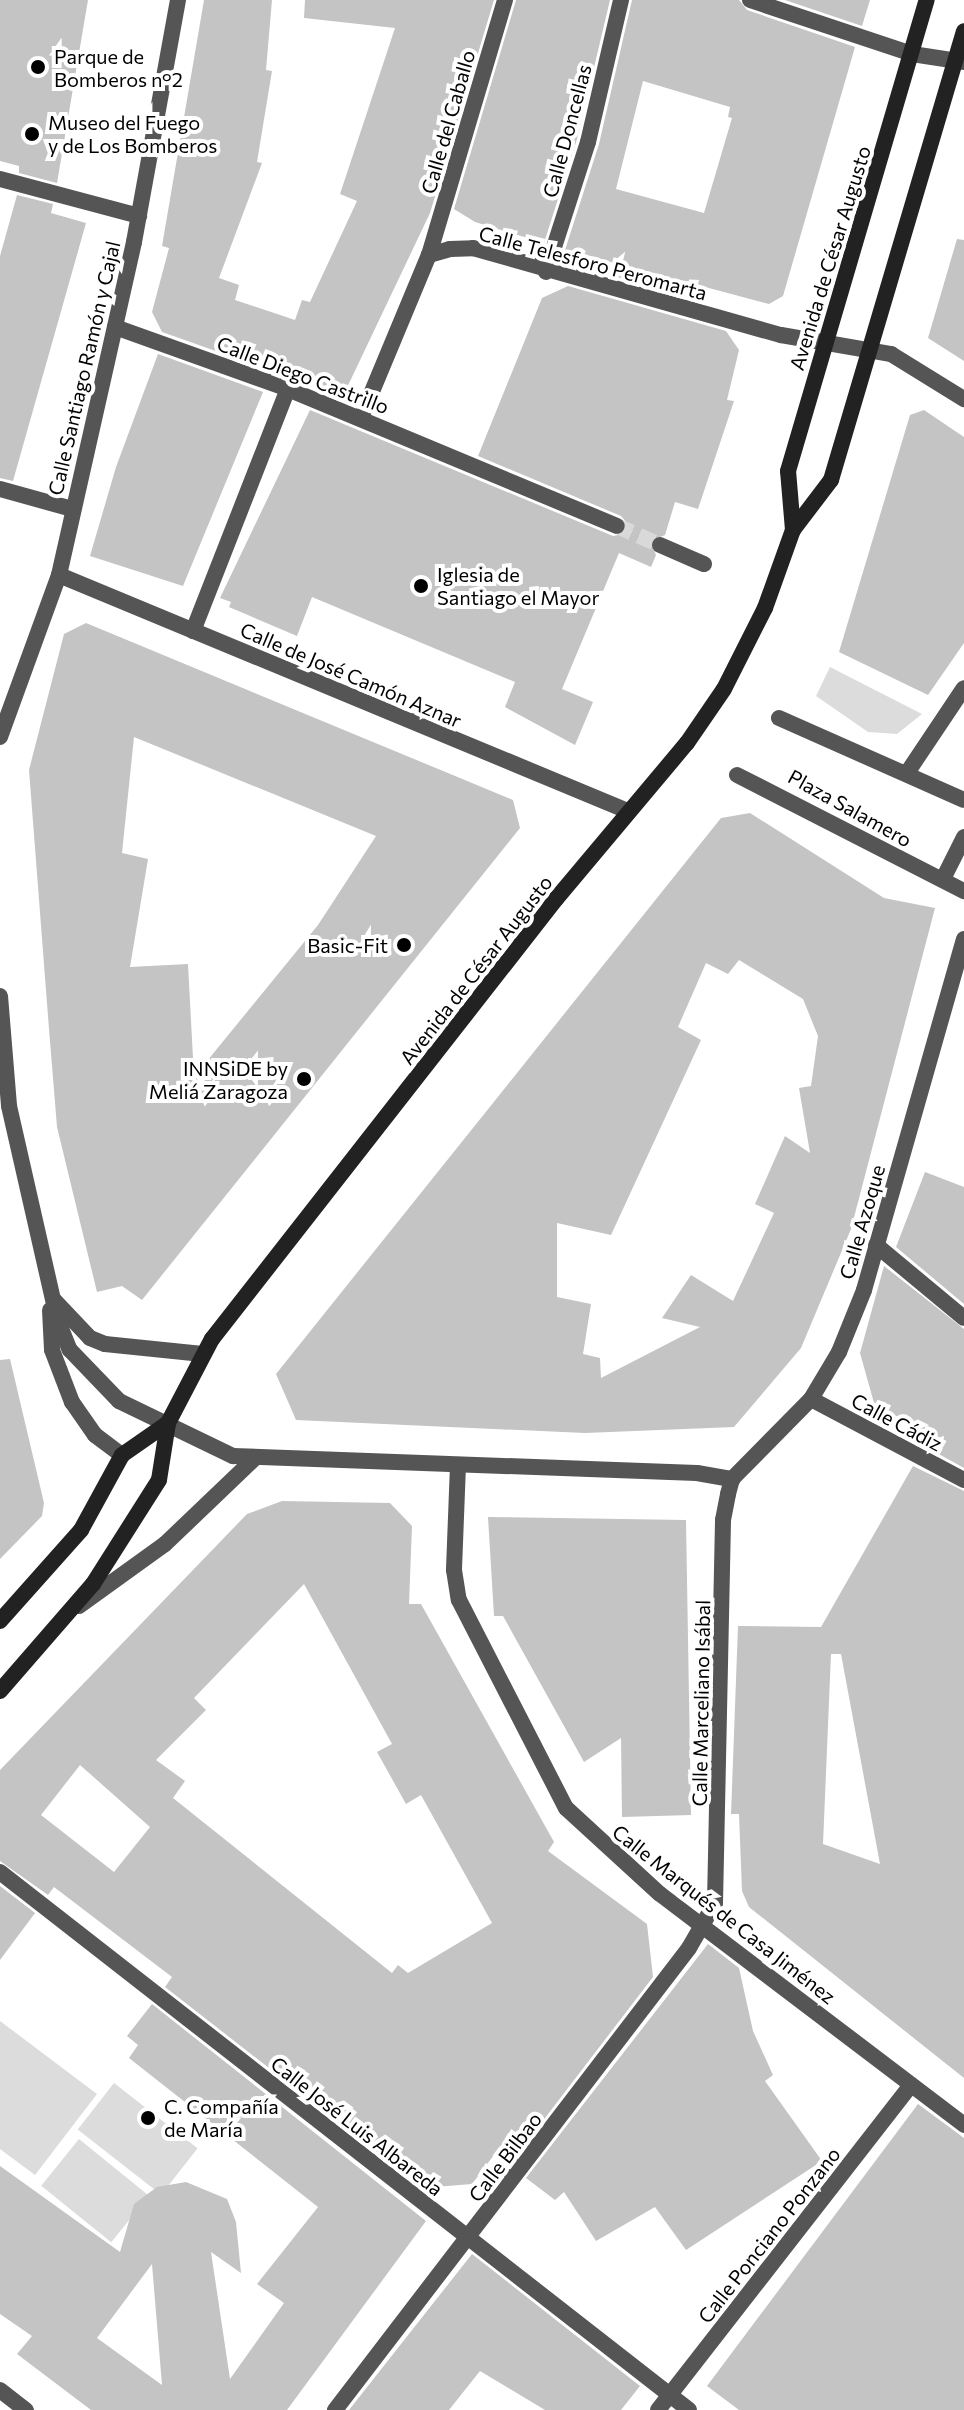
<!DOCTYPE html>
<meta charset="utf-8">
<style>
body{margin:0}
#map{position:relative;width:964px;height:2410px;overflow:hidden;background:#fff;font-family:Commissioner,sans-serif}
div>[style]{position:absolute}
.green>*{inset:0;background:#dcdcdc;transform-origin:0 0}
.building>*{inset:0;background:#c4c4c4}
.street-tunnel>*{height:16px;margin-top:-8px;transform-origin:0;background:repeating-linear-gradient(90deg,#d9d9d9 0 16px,transparent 0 24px)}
.street>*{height:16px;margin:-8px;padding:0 8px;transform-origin:8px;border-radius:8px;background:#555}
.secondary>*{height:16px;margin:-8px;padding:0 8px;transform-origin:8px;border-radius:8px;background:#222}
.dots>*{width:22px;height:22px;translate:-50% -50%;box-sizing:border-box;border:4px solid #fff;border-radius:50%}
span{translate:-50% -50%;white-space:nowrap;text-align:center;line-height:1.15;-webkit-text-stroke:8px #fff;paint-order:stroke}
.poi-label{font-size:20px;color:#000}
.left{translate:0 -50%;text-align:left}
.right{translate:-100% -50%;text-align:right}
.street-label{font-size:20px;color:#000}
</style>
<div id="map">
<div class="green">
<div style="clip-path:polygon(830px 667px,922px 714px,897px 734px,868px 732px,816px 696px)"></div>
<div style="clip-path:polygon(0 2021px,97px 2094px,35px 2175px,0 2149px)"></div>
<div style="left:114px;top:2083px;width:106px;height:59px;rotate:38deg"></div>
<div style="left:79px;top:2139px;width:90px;height:60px;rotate:39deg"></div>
</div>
<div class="building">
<div style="clip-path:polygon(0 0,88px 0,57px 183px,19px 173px,19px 166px,0 161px)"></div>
<div style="clip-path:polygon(204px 0,272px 0,266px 70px,272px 71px,257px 162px,262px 163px,219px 278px,239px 285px,235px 300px,295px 320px,302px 300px,310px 302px,357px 201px,340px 194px,395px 28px,304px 18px,305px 0,494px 0,430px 213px,343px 396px,162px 332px,152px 312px,169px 248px,162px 246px)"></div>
<div style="clip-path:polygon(516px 0,610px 0,577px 139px,544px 243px,475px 222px,454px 209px)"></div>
<div style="clip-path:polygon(evenodd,632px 0,739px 0,747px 10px,855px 47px,783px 296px,769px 304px,694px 284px,706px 303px,600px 272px,618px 264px,565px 250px,599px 144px,632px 0,643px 81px,730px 107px,728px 117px,732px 118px,704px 213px,616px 189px,643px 81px)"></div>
<div style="clip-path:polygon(785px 0,870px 0,862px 26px)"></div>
<div style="clip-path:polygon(17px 195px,53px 204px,51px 213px,86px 223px,13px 481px,0 478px,0 256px)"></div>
<div style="clip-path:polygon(957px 239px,964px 240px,964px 361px,928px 338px)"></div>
<div style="clip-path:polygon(568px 286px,726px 331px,739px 350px,727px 400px,734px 401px,698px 509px,675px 502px,665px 535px,650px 541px,656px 555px,651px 567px,619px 553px,562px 689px,593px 702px,575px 745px,505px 707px,515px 682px,312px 597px,297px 636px,229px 607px,231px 602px,220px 598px,310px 410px,613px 536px,624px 534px,628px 524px,621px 516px,478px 456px,542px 298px)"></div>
<div style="clip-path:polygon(158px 354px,263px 392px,183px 586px,90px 556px,116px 467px)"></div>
<div style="clip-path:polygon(924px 410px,964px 437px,964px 643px,928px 695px,839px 652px,910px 415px)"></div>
<div style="clip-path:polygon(evenodd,86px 623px,513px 800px,520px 828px,142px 1300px,122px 1286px,97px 1292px,57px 1127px,49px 1029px,29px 770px,64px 634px,86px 623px,134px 737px,376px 836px,318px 925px,194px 1077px,188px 964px,130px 967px,148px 859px,122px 853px,134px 737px)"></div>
<div style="clip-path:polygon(evenodd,750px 813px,884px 898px,935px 908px,851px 1229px,801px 1348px,734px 1427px,585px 1433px,296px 1420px,276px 1374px,721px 818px,750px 813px,739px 960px,803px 999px,818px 1036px,811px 1086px,799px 1088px,810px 1153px,785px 1136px,755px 1204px,774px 1213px,733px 1301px,691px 1275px,662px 1318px,700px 1327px,601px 1378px,600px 1358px,583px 1354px,591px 1304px,557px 1297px,557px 1223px,611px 1235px,701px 1040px,678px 1027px,706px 963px,728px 974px,739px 960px)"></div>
<div style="clip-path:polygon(925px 1172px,964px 1187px,964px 1304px,896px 1247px)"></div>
<div style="clip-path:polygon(884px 1266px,964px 1329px,964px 1468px,926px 1447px,932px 1437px,874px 1403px,860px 1353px)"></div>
<div style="clip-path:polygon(10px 1359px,44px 1503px,42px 1516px,0 1559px,0 1360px)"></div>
<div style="clip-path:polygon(evenodd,913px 1466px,964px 1491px,964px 2078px,749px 1907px,742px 1891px,739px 1814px,731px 1814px,738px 1626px,821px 1627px,913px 1466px,831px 1654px,841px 1654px,880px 1864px,823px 1844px,831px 1654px)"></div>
<div style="clip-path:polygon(evenodd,282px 1501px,390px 1503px,412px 1526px,409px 1604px,421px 1604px,554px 1842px,548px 1851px,647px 1924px,653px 1977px,509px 2165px,494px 2155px,472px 2184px,423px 2188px,165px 1987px,172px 1977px,54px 1887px,48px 1895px,0 1861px,0 1770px,247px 1514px,282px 1501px,304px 1584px,392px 1744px,377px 1752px,406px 1804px,421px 1795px,492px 1923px,408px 1973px,398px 1965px,392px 1973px,173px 1798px,185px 1781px,156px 1760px,206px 1710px,194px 1698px,304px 1584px,282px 1501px,80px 1765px,150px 1827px,114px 1872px,41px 1815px,80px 1765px)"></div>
<div style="clip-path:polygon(488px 1517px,686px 1520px,691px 1815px,622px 1817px,621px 1738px,584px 1762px,503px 1616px,494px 1616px)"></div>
<div style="clip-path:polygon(0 1886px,35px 1913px,0 1960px)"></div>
<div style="clip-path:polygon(708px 1944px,739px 1968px,753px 2031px,773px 2075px,765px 2081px,822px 2161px,686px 2250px,655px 2207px,596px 2241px,564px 2192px,555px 2200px,526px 2178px)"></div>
<div style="clip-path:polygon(evenodd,152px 2004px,426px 2221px,287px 2410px,91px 2410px,17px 2354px,32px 2336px,0 2314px,0 2166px,120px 2252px,134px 2204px,157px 2187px,186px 2182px,227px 2199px,236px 2222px,241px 2273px,211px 2252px,230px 2379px,284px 2303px,257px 2284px,318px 2207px,129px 2058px,138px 2045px,127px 2036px,152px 2004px,152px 2264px,162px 2385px,97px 2338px,152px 2264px)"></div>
<div style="clip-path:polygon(918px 2104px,964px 2138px,964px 2410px,739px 2410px,707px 2386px)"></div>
<div style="clip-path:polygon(472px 2254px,640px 2386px,621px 2410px,545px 2410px,480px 2371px,449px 2410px,349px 2410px)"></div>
</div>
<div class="street-tunnel">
<div style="left:617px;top:526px;width:47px;rotate:23.8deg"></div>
</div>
<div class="street">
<div style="left:750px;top:0;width:171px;rotate:18.4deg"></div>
<div style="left:912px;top:54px;width:53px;rotate:8.7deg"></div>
<div style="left:0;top:179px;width:144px;rotate:14.9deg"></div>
<div style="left:429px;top:255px;width:266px;rotate:-73.4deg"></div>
<div style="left:546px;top:272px;width:137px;rotate:-72.1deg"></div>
<div style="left:588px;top:142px;width:146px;rotate:-76.9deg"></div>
<div style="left:115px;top:327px;width:184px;rotate:19.7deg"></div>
<div style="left:288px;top:389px;width:356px;rotate:22.6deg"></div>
<div style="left:361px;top:418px;width:177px;rotate:-67.4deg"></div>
<div style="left:429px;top:255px;width:22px;rotate:-16deg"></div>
<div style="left:450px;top:249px;width:23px;rotate:-2deg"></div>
<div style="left:473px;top:248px;width:320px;rotate:15.8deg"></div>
<div style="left:781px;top:335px;width:112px;rotate:9.8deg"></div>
<div style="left:891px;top:354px;width:86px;rotate:31.7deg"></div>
<div style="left:0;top:489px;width:75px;rotate:15.5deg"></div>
<div style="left:660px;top:545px;width:48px;rotate:23.4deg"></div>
<div style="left:59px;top:575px;width:616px;rotate:22.53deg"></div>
<div style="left:193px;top:631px;width:260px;rotate:-68.6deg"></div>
<div style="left:779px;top:718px;width:202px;rotate:23.9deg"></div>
<div style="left:0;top:737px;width:172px;rotate:-70deg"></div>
<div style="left:59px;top:575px;width:341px;rotate:-77.3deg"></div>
<div style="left:134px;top:242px;width:246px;rotate:-79.7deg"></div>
<div style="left:907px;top:773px;width:102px;rotate:-56.2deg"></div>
<div style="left:737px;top:775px;width:255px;rotate:27.1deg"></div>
<div style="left:943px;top:879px;width:47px;rotate:-63.4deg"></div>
<div style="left:0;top:996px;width:110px;rotate:85.3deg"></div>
<div style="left:9px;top:1106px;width:221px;rotate:77.2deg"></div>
<div style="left:58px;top:1321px;width:31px;rotate:68deg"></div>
<div style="left:70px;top:1350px;width:71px;rotate:46.1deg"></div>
<div style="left:119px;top:1401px;width:127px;rotate:25.8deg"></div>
<div style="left:233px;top:1456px;width:464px;rotate:2.1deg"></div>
<div style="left:697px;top:1473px;width:36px;rotate:10deg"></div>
<div style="left:876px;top:1245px;width:114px;rotate:39.7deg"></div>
<div style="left:54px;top:1300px;width:52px;rotate:46.5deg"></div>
<div style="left:90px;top:1338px;width:16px;rotate:22deg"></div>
<div style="left:105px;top:1344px;width:98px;rotate:5.9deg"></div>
<div style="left:50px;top:1310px;width:40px;rotate:87.1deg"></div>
<div style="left:52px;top:1350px;width:56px;rotate:69deg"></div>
<div style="left:72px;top:1402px;width:40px;rotate:55.1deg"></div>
<div style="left:95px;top:1435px;width:34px;rotate:37deg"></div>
<div style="left:811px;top:1399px;width:173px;rotate:27.9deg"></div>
<div style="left:458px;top:1465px;width:105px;rotate:92.2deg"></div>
<div style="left:454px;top:1570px;width:30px;rotate:81deg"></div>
<div style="left:459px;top:1600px;width:234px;rotate:62.8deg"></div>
<div style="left:566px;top:1808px;width:127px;rotate:42.5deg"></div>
<div style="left:660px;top:1894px;width:382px;rotate:37.2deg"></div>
<div style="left:79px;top:1606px;width:106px;rotate:-35.8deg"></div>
<div style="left:165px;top:1544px;width:123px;rotate:-43.7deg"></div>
<div style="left:0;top:1872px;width:874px;rotate:37.98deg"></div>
<div style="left:0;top:2390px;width:33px;rotate:38deg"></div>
<div style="left:335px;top:2410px;width:582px;rotate:-52.54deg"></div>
<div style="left:689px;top:1948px;width:52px;rotate:-60deg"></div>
<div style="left:715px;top:1903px;width:383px;rotate:-88.8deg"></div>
<div style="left:723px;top:1520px;width:26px;rotate:-79deg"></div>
<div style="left:728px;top:1494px;width:16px;rotate:-75deg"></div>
<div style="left:732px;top:1479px;width:112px;rotate:-45.4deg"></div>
<div style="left:811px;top:1399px;width:55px;rotate:-59.2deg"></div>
<div style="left:839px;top:1352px;width:67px;rotate:-68deg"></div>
<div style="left:864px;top:1290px;width:365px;rotate:-74.1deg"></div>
<div style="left:658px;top:2410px;width:412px;rotate:-52.1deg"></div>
</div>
<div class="secondary">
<div style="left:793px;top:530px;width:59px;rotate:-94.8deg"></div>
<div style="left:788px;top:471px;width:491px;rotate:-73.6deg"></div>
<div style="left:0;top:1621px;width:122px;rotate:-48.3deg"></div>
<div style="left:81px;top:1530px;width:85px;rotate:-61.3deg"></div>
<div style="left:122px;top:1455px;width:56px;rotate:-34.8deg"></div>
<div style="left:0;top:1691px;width:142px;rotate:-49deg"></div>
<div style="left:93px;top:1584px;width:123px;rotate:-57.6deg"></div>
<div style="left:159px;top:1480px;width:58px;rotate:-81deg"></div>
<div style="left:168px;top:1423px;width:95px;rotate:-62.4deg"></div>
<div style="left:212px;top:1339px;width:559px;rotate:-51.98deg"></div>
<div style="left:556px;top:899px;width:204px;rotate:-50deg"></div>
<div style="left:687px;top:743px;width:65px;rotate:-55.6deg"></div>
<div style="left:724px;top:689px;width:91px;rotate:-63.2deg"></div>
<div style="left:765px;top:608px;width:83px;rotate:-70.3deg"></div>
<div style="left:793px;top:530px;width:63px;rotate:-52.8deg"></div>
<div style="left:831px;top:480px;width:468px;rotate:-73.5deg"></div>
</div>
<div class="dots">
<div style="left:38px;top:67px;background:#000"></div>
<div style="left:32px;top:134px;background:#000"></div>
<div style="left:421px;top:586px;background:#000"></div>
<div style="left:404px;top:945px;background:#000"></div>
<div style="left:304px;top:1079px;background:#000"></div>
<div style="left:148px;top:2118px;background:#000"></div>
</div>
<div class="poi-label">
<span class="left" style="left:54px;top:68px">Parque de<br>Bomberos n°2</span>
<span class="left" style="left:48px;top:134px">Museo del Fuego<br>y de Los Bomberos</span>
<span class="left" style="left:437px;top:586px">Iglesia de<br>Santiago el Mayor</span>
<span class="right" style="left:388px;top:945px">Basic-Fit</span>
<span class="right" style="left:288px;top:1080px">INNSiDE by<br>Meliá Zaragoza</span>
<span class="left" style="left:164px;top:2118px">C. Compañía<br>de María</span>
</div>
<div class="street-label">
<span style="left:448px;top:122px;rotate:-74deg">Calle del Caballo</span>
<span style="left:567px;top:131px;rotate:-75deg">Calle Doncellas</span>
<span style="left:830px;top:258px;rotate:-73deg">Avenida de César Augusto</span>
<span style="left:593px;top:263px;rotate:15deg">Calle Telesforo Peromarta</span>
<span style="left:84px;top:368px;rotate:-77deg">Calle Santiago Ramón y Cajal</span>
<span style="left:303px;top:375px;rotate:21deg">Calle Diego Castrillo</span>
<span style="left:351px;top:675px;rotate:23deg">Calle de José Camón Aznar</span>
<span style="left:850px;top:808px;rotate:29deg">Plaza Salamero</span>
<span style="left:476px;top:970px;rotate:-52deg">Avenida de César Augusto</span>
<span style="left:862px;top:1222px;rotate:-74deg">Calle Azoque</span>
<span style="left:897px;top:1422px;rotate:28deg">Calle Cádiz</span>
<span style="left:701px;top:1703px;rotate:-89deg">Calle Marceliano Isábal</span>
<span style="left:724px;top:1914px;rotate:38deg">Calle Marqués de Casa Jiménez</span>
<span style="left:357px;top:2126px;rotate:38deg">Calle José Luis Albareda</span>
<span style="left:505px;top:2157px;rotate:-53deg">Calle Bilbao</span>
<span style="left:769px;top:2235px;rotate:-52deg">Calle Ponciano Ponzano</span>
</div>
</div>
